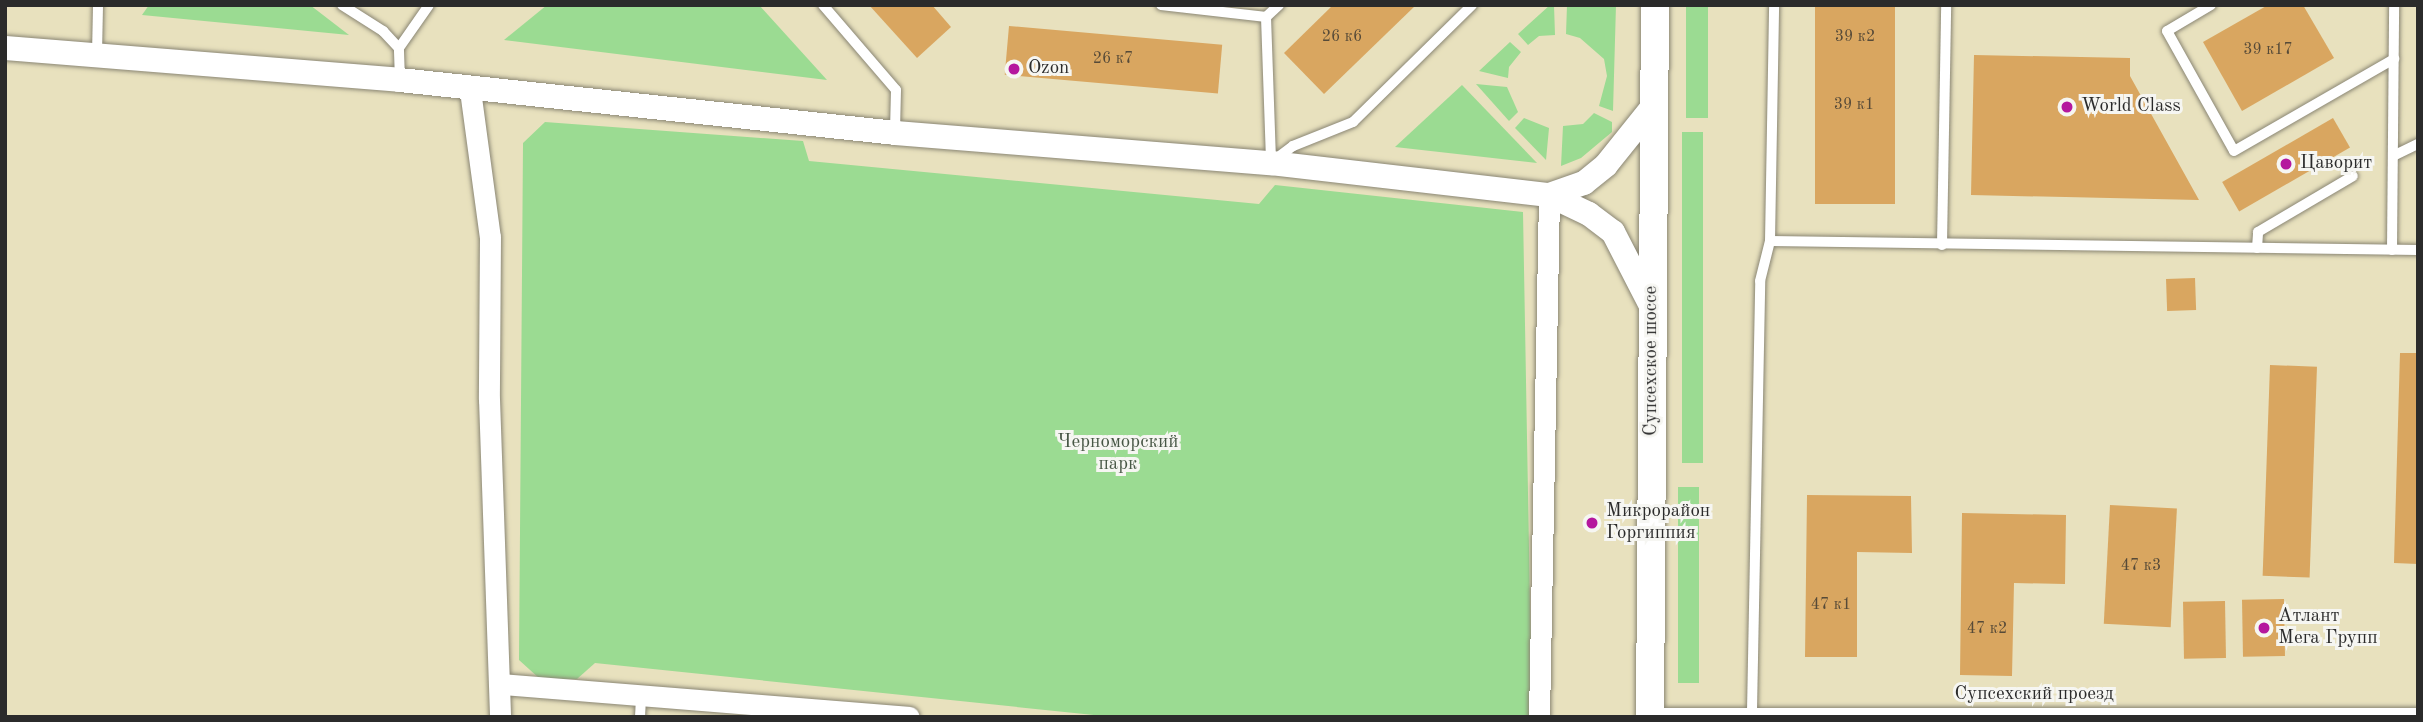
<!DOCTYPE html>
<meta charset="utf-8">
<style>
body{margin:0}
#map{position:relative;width:2423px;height:722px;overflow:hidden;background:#e8e1be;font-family:"Old Standard TT",serif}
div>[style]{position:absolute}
.green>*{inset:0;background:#9bdb92;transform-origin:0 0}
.building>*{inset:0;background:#d9a660;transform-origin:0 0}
.roads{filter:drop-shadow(0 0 2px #8a8674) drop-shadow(0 0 2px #8a8674)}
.service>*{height:10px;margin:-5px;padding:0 5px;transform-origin:5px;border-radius:5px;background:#fff}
.minor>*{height:21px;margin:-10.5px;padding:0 10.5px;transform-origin:10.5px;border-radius:10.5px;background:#fff}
.tertiary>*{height:24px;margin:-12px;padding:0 12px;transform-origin:12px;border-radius:12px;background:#fff}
.secondary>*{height:28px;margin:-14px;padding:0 14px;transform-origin:14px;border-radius:14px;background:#fff}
.dots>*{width:19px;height:19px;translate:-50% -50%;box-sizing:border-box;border:4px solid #f6f6f2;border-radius:50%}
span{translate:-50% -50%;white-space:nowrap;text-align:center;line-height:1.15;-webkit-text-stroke:6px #f6f6f2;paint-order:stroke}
.number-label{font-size:16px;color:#564a38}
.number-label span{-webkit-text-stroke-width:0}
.poi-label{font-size:19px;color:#2b2b2b}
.left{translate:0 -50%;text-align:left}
.street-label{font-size:19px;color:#2b2b2b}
.park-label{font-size:19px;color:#475745}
.frame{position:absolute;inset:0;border:7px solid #2b2b2b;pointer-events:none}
</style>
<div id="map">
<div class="green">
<div style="clip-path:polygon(149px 5px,310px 5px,349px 35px,142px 15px)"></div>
<div style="clip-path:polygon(547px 5px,759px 5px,827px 80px,504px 40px)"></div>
<div style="clip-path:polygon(1550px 5px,1554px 5px,1555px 35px,1539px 36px,1528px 45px,1518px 34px)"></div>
<div style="clip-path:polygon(1567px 5px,1616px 5px,1613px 111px,1599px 106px,1607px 76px,1604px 59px,1580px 38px,1566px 34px)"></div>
<div style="left:1686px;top:5px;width:22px;height:113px"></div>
<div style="clip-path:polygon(1510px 42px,1521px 52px,1509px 67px,1508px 78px,1479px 71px)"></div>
<div style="clip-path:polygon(1476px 84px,1507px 87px,1518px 112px,1509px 121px)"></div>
<div style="clip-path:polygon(1462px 85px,1537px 163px,1395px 147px)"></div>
<div style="clip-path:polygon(1594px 113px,1612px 122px,1612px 132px,1581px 158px,1561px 166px,1563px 126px,1583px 124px)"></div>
<div style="clip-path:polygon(1524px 118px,1549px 128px,1546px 160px,1515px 128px)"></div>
<div style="clip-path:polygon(545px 122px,803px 141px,809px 161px,1259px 204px,1275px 185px,1523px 212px,1532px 717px,1113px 717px,595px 663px,577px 679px,540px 679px,519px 660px,523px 143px)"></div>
<div style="left:1682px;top:132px;width:21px;height:331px"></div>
<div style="left:1678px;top:487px;width:21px;height:196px"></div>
</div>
<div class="building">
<div style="clip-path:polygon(869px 5px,932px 5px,951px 27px,917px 58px)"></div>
<div style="clip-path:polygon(1333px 5px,1416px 5px,1324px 94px,1284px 53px)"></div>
<div style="left:1815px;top:5px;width:80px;height:199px"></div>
<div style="clip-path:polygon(2268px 5px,2303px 5px,2334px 58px,2242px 111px,2203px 42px)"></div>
<div style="left:1009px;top:26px;width:214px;height:49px;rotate:5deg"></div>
<div style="clip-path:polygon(1974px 55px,2130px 58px,2130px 76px,2199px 200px,1971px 195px)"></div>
<div style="left:2333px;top:118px;width:34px;height:128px;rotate:60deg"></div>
<div style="left:2195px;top:278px;width:32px;height:29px;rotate:88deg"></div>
<div style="clip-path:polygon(2400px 353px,2418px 353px,2418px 564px,2394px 563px)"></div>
<div style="left:2270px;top:365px;width:47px;height:211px;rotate:2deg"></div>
<div style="clip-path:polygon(1807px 495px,1911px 496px,1912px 553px,1857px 552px,1857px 657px,1805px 657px)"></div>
<div style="left:2110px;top:505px;width:67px;height:119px;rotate:3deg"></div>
<div style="clip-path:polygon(1962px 513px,2066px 515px,2065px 584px,2014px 583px,2012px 676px,1960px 675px)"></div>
<div style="left:2284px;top:599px;width:57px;height:42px;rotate:89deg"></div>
<div style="left:2225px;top:601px;width:57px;height:42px;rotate:89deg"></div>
</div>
<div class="roads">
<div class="service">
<div style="left:342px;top:5px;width:49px;rotate:32.4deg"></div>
<div style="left:383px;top:31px;width:23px;rotate:47deg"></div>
<div style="left:823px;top:5px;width:112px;rotate:49.3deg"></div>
<div style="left:896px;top:90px;width:42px;rotate:91.4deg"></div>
<div style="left:1161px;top:5px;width:106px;rotate:6.5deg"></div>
<div style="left:1266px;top:17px;width:18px;rotate:-43deg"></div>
<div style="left:2211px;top:5px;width:51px;rotate:149.4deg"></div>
<div style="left:2167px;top:31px;width:137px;rotate:60.8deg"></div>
<div style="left:2234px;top:151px;width:185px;rotate:-29.9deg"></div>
<div style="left:1266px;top:17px;width:146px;rotate:88deg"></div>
<div style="left:97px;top:54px;width:49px;rotate:-88.8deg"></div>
<div style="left:400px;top:80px;width:32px;rotate:-92deg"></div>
<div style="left:399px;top:48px;width:52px;rotate:-55.1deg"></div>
<div style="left:2393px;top:156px;width:28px;rotate:-26deg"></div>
<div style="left:1273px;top:161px;width:25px;rotate:-37deg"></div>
<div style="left:1293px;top:146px;width:65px;rotate:-21.8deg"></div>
<div style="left:1353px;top:122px;width:167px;rotate:-44.5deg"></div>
<div style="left:1770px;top:241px;width:648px;rotate:0.8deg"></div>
<div style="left:1942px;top:245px;width:240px;rotate:-89deg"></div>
<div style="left:2257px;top:248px;width:16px;rotate:-86deg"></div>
<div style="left:2258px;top:232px;width:110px;rotate:-30.5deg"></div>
<div style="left:2392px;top:250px;width:245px;rotate:-89.5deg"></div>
<div style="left:1752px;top:711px;width:430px;rotate:-88.9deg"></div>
<div style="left:1760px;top:281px;width:41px;rotate:-76deg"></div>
<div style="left:1770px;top:241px;width:236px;rotate:-89deg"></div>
<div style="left:1653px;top:713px;width:765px"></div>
<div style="left:640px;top:717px;width:18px;rotate:-87deg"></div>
</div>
<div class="minor">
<div style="left:470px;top:90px;width:148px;rotate:82.3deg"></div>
<div style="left:490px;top:237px;width:162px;rotate:90.4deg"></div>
<div style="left:489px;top:399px;width:318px;rotate:88deg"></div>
<div style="left:501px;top:684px;width:409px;rotate:4.6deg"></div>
<div style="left:1539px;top:717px;width:522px;rotate:-88.9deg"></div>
</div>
<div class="tertiary">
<div style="left:5px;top:48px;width:396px;rotate:4.6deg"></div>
<div style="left:400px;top:80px;width:498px;rotate:6.1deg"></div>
<div style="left:895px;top:133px;width:377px;rotate:4.6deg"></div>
<div style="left:1271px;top:163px;width:280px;rotate:6.6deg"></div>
<div style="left:1549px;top:195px;width:37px;rotate:-19deg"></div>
<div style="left:1584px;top:183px;width:28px;rotate:-39deg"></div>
<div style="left:1606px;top:165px;width:77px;rotate:-51.3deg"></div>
<div style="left:1549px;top:195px;width:44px;rotate:25.4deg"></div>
<div style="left:1589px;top:214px;width:30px;rotate:37deg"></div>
<div style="left:1613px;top:232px;width:85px;rotate:62.8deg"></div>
</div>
<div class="secondary">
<div style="left:1650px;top:717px;width:712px;rotate:-89.6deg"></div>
</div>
</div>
<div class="dots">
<div style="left:1014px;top:69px;background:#b5179e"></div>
<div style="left:2067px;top:107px;background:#b5179e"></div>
<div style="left:2286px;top:164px;background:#b5179e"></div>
<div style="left:1592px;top:523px;background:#b5179e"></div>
<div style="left:2264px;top:628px;background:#b5179e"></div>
</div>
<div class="number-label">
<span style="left:1342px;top:37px">26 к6</span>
<span style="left:1855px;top:37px">39 к2</span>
<span style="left:2268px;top:50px">39 к17</span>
<span style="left:1113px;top:59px">26 к7</span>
<span style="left:1854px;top:105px">39 к1</span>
<span style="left:2141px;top:566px">47 к3</span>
<span style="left:1831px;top:605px">47 к1</span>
<span style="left:1987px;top:629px">47 к2</span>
</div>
<div class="poi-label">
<span class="left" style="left:1028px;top:69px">Ozon</span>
<span class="left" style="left:2081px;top:107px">World Class</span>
<span class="left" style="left:2300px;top:164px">Цаворит</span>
<span class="left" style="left:1606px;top:523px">Микрорайон<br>Горгиппия</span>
<span class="left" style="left:2278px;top:628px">Атлант<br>Мега Групп</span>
</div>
<div class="street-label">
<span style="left:1652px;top:361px;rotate:-90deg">Супсехское шоссе</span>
<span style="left:2034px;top:695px">Супсехский проезд</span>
</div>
<div class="park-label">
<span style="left:1118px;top:454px">Черноморский<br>парк</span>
</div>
<div class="frame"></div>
</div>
